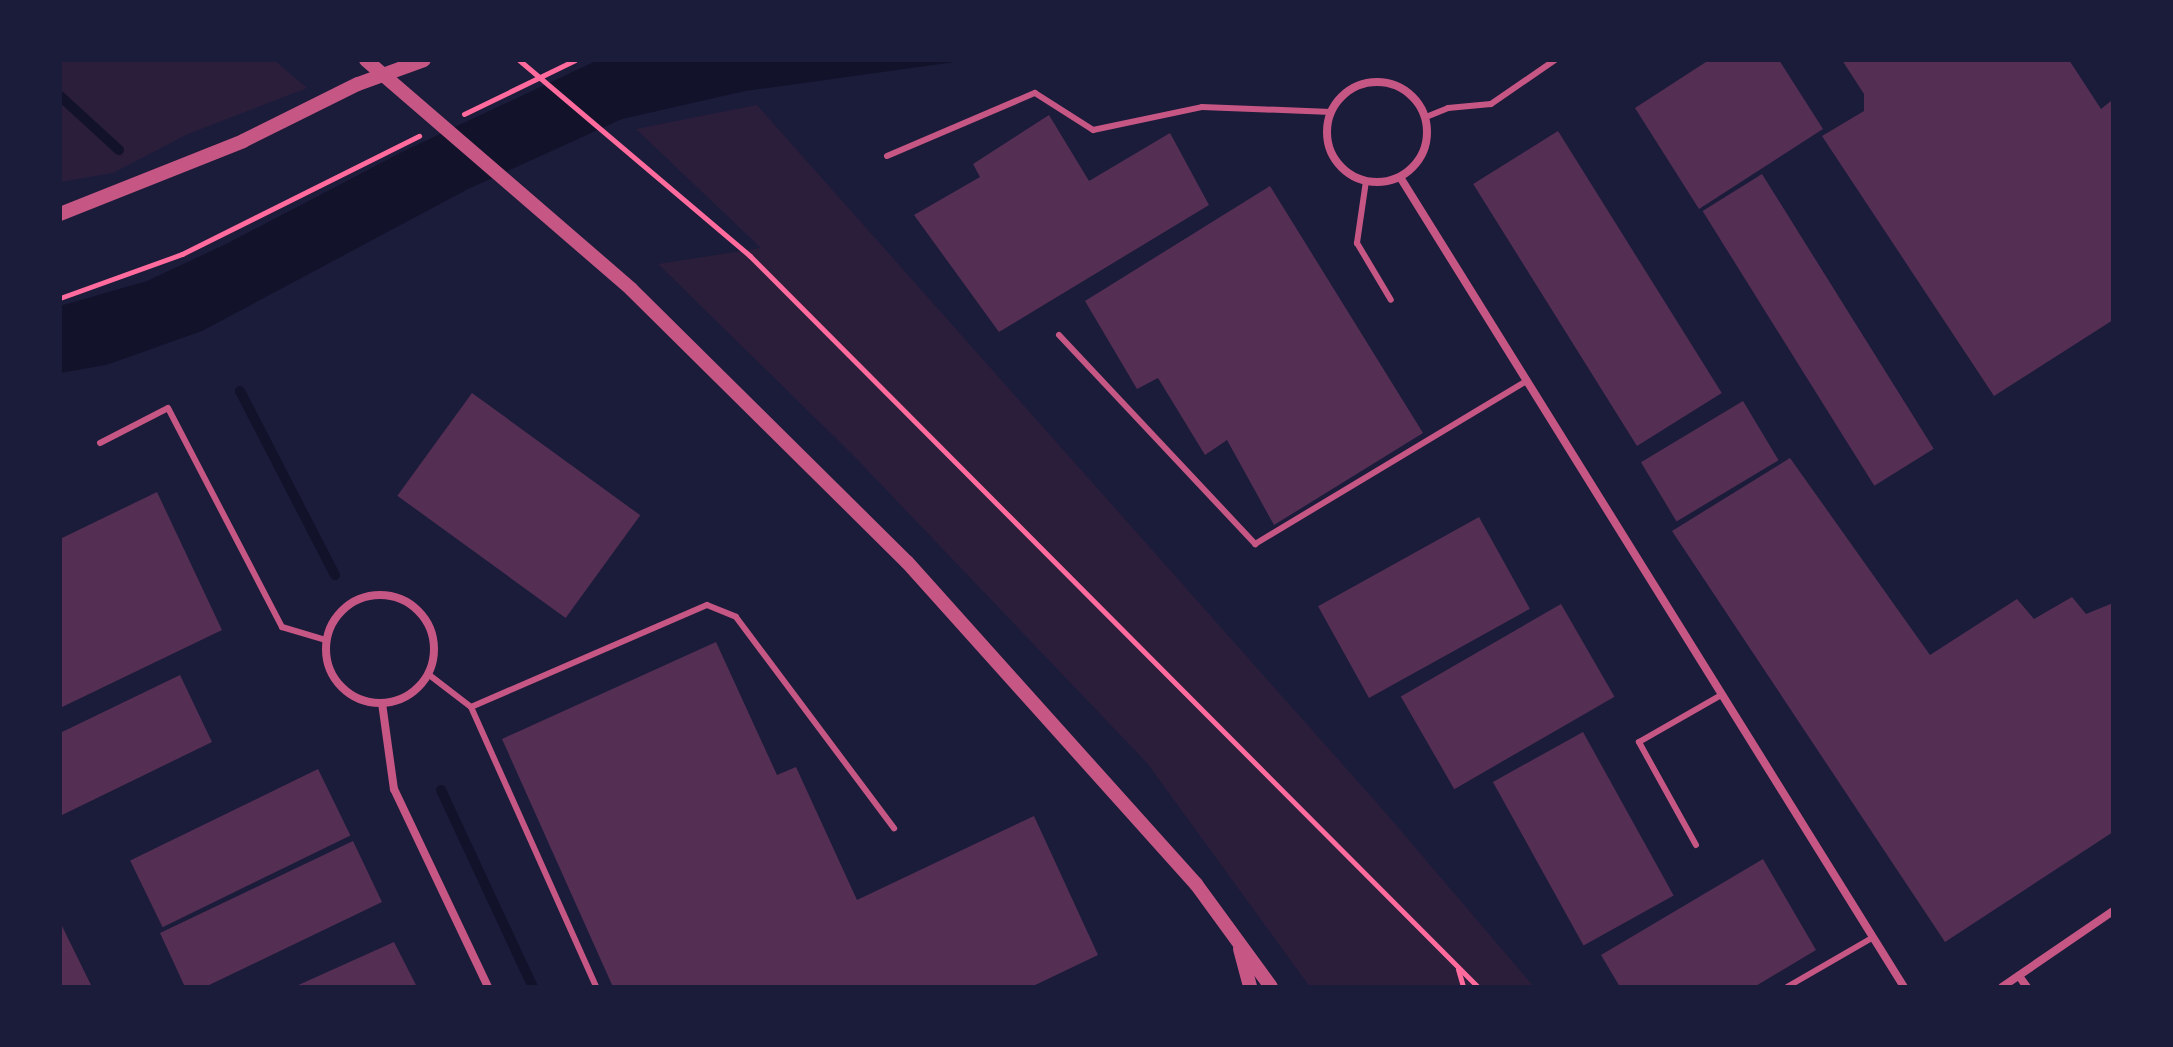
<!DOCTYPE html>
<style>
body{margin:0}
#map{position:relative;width:2173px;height:1047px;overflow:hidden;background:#1b1b3a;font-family:Jost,sans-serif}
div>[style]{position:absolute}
.green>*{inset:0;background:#2a1e3b}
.water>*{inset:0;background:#12122b}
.stream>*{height:10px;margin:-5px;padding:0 5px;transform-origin:5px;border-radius:5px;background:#12122b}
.building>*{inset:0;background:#542f53;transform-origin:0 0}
.path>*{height:5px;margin:-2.5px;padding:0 2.5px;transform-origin:2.5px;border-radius:2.5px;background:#ff6b9d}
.service>*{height:6px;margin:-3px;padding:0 3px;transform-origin:3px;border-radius:3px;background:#c65784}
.minor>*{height:8px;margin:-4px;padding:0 4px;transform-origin:4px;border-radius:4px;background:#c65784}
.minor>.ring{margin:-4px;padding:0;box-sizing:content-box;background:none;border:8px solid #c65784;border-radius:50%}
.tertiary>*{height:14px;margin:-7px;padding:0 7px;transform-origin:7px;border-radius:7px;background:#c65784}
span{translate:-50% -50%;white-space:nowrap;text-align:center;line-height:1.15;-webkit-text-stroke:6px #1b1b3a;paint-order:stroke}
.frame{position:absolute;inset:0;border:62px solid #1b1b3a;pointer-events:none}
</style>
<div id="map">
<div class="green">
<div style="clip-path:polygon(60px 60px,274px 60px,307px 88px,188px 134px,113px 173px,60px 182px)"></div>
<div style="clip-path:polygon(757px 105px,1384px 811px,1534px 987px,1310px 987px,1147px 763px,853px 455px,658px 264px,761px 248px,636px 129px)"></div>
</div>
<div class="water">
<div style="clip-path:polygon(598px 60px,969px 60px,745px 91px,622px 119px,468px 189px,202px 331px,106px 365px,60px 373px,60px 306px,147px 281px,226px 244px,406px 150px)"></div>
</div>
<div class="stream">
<div style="left:60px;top:96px;width:80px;rotate:42.5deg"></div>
<div style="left:240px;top:391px;width:207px;rotate:62.7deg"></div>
<div style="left:441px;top:790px;width:217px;rotate:65deg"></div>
</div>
<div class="building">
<div style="clip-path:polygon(1709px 60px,1779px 60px,1823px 129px,1699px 209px,1635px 108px)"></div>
<div style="clip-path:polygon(1842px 60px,2069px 60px,2101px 109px,2111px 101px,2113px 104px,2113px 320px,1994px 396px,1822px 136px,1864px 111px,1864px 94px)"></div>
<div style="clip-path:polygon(1049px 115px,1089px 181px,1170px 133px,1209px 205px,999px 332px,914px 215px,980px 177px,973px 164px)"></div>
<div style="left:1558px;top:131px;width:309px;height:100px;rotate:58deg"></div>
<div style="left:1762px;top:174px;width:324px;height:70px;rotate:58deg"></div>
<div style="clip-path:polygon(1270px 186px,1423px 433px,1274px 525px,1227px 440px,1205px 455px,1158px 378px,1137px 389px,1085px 301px)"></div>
<div style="left:472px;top:393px;width:208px;height:127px;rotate:36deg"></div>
<div style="left:1743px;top:401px;width:69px;height:119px;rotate:59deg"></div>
<div style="clip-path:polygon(1790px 458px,1930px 655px,2017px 599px,2034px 619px,2072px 597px,2086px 614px,2113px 603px,2113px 832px,1945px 942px,1672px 531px)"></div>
<div style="clip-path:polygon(157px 492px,222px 630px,60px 708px,60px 539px)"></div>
<div style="left:1479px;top:517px;width:105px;height:184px;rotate:61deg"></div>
<div style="left:1561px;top:604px;width:107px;height:185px;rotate:60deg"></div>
<div style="clip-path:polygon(716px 642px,777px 775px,796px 767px,857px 900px,1034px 816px,1098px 955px,1031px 987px,613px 987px,502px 739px)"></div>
<div style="clip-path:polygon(180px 675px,212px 742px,60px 816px,60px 733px)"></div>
<div style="left:1583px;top:732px;width:187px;height:103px;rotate:61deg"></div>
<div style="left:318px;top:769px;width:74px;height:209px;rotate:64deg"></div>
<div style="clip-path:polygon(353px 841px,382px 902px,205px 987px,185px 987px,160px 933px)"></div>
<div style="clip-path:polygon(1763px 859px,1816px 950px,1754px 987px,1620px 987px,1601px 955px)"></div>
<div style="clip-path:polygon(60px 922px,92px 987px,60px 987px)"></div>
<div style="clip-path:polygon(394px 942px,417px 987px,294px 987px)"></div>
</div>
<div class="path">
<div style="left:519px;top:60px;width:303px;rotate:40.3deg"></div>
<div style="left:750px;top:256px;width:1032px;rotate:45.12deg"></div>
<div style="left:464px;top:114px;width:123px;rotate:-25.9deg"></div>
<div style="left:60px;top:298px;width:130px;rotate:-19.8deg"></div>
<div style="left:182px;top:254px;width:265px;rotate:-26.5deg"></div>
<div style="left:1458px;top:969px;width:19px;rotate:74deg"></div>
</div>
<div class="service">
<div style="left:1426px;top:117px;width:24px;rotate:-22deg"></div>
<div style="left:1448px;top:108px;width:43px;rotate:-5.3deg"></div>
<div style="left:1491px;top:104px;width:78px;rotate:-34.5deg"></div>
<div style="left:887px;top:156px;width:161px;rotate:-23.1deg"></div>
<div style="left:1035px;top:93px;width:69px;rotate:32.5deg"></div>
<div style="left:1093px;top:130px;width:111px;rotate:-11.9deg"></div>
<div style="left:1202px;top:107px;width:129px;rotate:2.2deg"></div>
<div style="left:1366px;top:181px;width:63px;rotate:98.3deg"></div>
<div style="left:1357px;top:243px;width:66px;rotate:59.2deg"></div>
<div style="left:1059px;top:335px;width:287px;rotate:46.8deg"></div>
<div style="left:1255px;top:544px;width:316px;rotate:-31deg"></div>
<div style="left:100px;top:443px;width:76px;rotate:-27.2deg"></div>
<div style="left:168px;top:408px;width:247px;rotate:62.5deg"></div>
<div style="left:282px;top:627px;width:46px;rotate:16.5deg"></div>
<div style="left:428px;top:674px;width:54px;rotate:37.5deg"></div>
<div style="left:471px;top:707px;width:307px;rotate:65.9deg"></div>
<div style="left:471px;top:707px;width:257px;rotate:-23.4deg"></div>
<div style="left:707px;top:605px;width:31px;rotate:22deg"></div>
<div style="left:736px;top:617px;width:264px;rotate:53.2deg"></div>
<div style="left:1696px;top:845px;width:118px;rotate:-119deg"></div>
<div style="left:1639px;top:742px;width:95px;rotate:-29.8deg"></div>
<div style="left:1787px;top:987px;width:98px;rotate:-30deg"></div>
</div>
<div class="minor">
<div class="ring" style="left:1327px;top:82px;width:92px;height:92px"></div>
<div style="left:1400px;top:177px;width:954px;rotate:58.11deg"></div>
<div class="ring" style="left:326px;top:595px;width:100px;height:100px"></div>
<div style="left:382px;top:703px;width:87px;rotate:82.1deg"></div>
<div style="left:394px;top:789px;width:219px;rotate:64.6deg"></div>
<div style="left:2019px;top:976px;width:14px;rotate:54deg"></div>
<div style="left:2002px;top:987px;width:135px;rotate:-34.4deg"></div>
</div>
<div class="tertiary">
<div style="left:366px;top:60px;width:350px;rotate:40.8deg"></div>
<div style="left:631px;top:289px;width:388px;rotate:44.7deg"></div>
<div style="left:907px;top:562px;width:433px;rotate:48.1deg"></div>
<div style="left:1196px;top:884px;width:127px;rotate:53.9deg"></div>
<div style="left:60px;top:214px;width:197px;rotate:-21.7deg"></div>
<div style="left:243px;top:141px;width:128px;rotate:-26.4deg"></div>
<div style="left:358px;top:84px;width:70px;rotate:-20deg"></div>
<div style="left:1240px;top:949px;width:39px;rotate:75deg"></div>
</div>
<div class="frame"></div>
</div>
